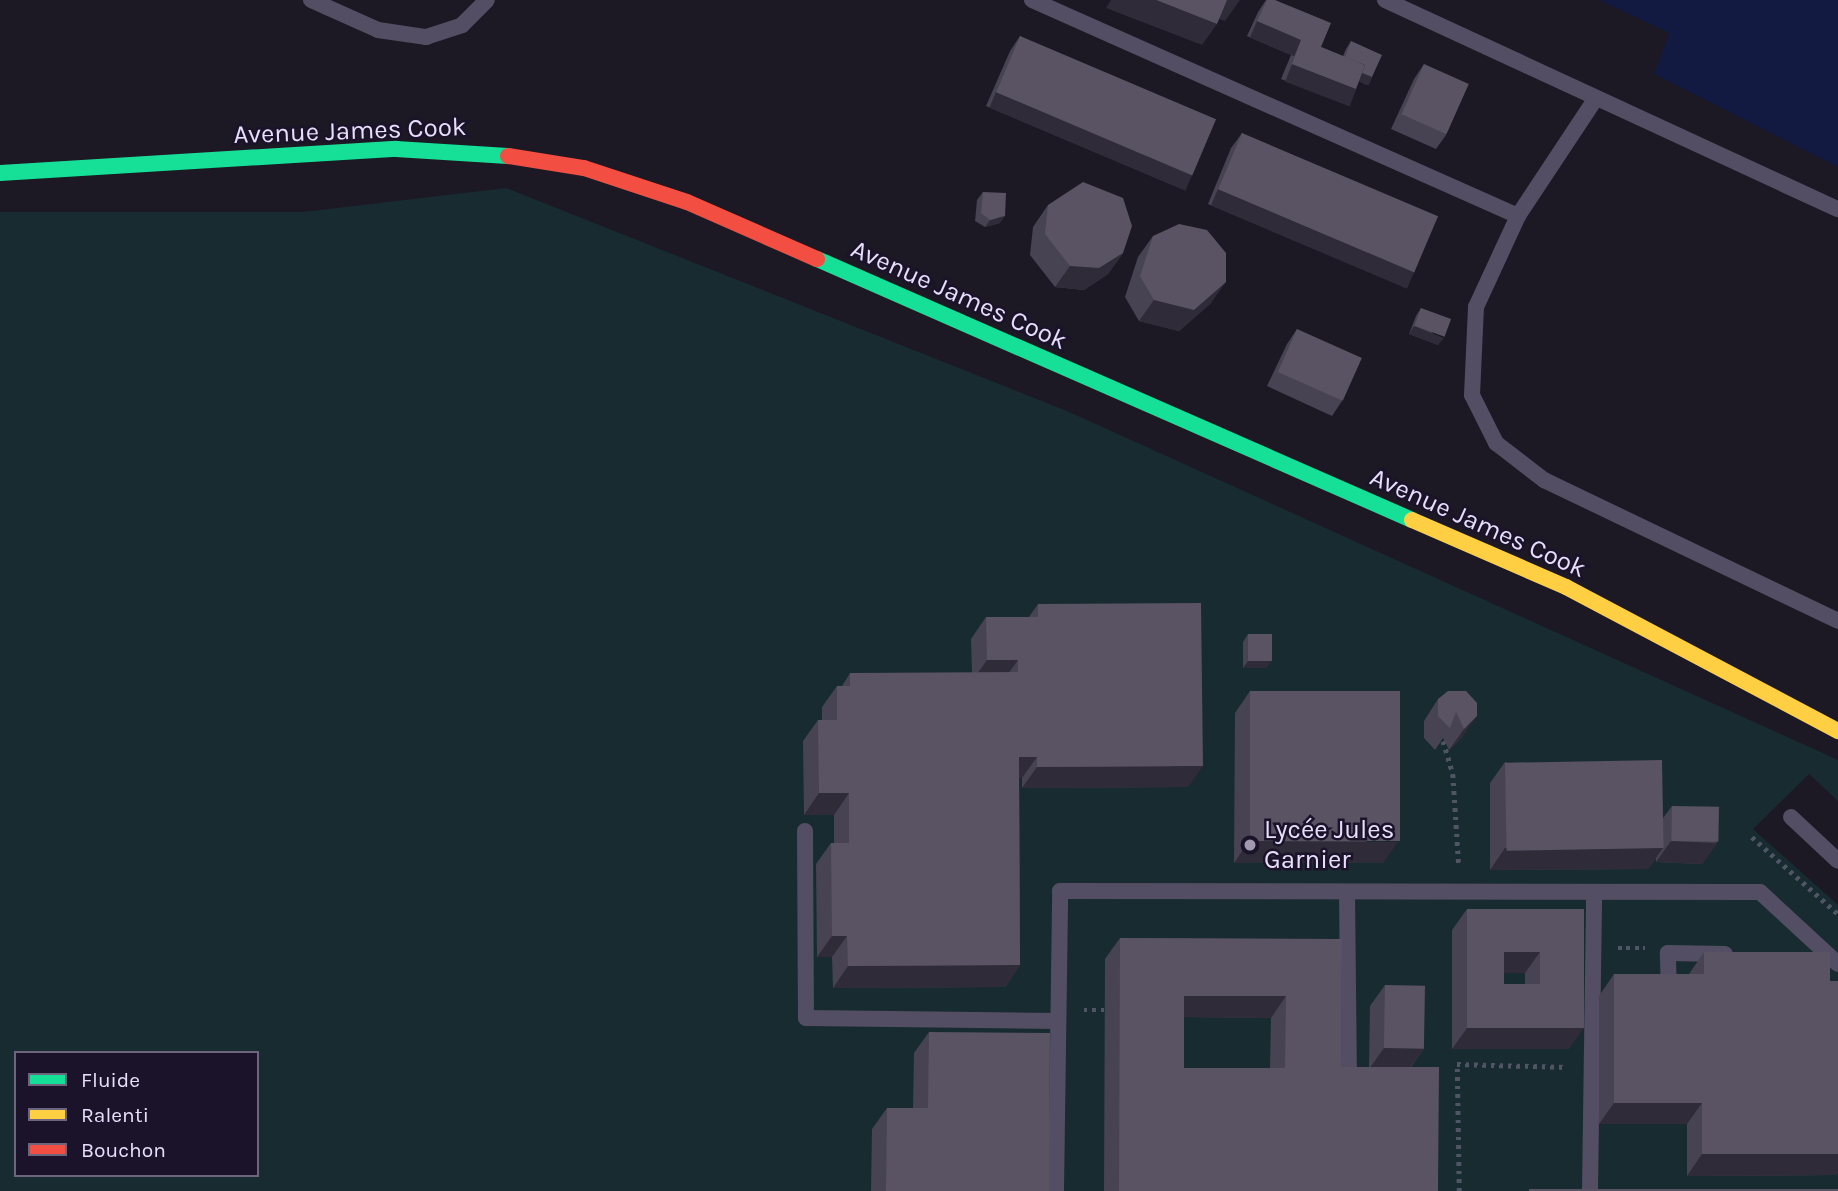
<!DOCTYPE html>
<meta charset="utf-8">
<style>
body{margin:0}
#map{position:relative;width:1838px;height:1191px;overflow:hidden;background:#1c1824;font-family:Karla,sans-serif}
div>[style]{position:absolute}
.green>*{inset:0;background:#182b30}
.water>*{inset:0;background:#121a41}
.path>*{height:4.5px;margin-top:-2.25px;transform-origin:0;background:repeating-linear-gradient(90deg,#4f5564 0 3.5px,transparent 0 8.5px)}
.lane>*{height:16px;margin:-8px;padding:0 8px;transform-origin:8px;border-radius:8px;background:#534e63}
.fast>*{height:16px;margin:-8px;padding:0 8px;transform-origin:8px;border-radius:8px;background:#16e098}
.slow>*{height:16px;margin:-8px;padding:0 8px;transform-origin:8px;border-radius:8px;background:#ffcf43}
.jam>*{height:16px;margin:-8px;padding:0 8px;transform-origin:8px;border-radius:8px;background:#f24e42}
.wall>*{inset:0;background:#484352}
.shaded-wall>*{inset:0;background:#2f2b38;transform-origin:0 0}
.building>*{inset:0;background:#595364;transform-origin:0 0}
.dots>*{width:19px;height:19px;translate:-50% -50%;box-sizing:border-box;border:4px solid #1b1329;border-radius:50%}
span{translate:-50% -50%;white-space:nowrap;text-align:center;line-height:1.15;-webkit-text-stroke:5px #1b1329;paint-order:stroke}
.street-label{font-size:26px;color:#e7defc}
.poi-label{font-size:26px;color:#e7defc}
.left{translate:0 -50%;text-align:left}
.legend{position:absolute;left:14px;top:1051px;width:245px;height:126px;box-sizing:border-box;background:#1b1329;border:2px solid #6d647d;margin:0;padding:9px 12px;list-style:none;font-size:21px;color:#e7defc}
.legend li{display:flex;align-items:center;gap:14px;height:35px}
.legend b{width:35px;border:2px solid #6d647d}
</style>
<div id="map">
<div class="green">
<div style="clip-path:polygon(evenodd,506px 188px,1067px 411px,1838px 760px,1838px 801px,1809px 774px,1753px 829px,1838px 905px,1838px 1191px,0 1191px,0 212px,303px 212px,506px 188px,16px 1053px,257px 1053px,257px 1175px,16px 1175px,16px 1053px)"></div>
</div>
<div class="water">
<div style="clip-path:polygon(1599px 0,1838px 0,1838px 167px,1654px 74px,1669px 33px)"></div>
</div>
<div class="path">
<div style="left:1441px;top:733px;width:43px;rotate:73.7deg"></div>
<div style="left:1453px;top:774px;width:92px;rotate:86.3deg"></div>
<div style="left:1752px;top:837px;width:115px;rotate:41.8deg"></div>
<div style="left:1618px;top:948px;width:27px"></div>
<div style="left:1084px;top:1010px;width:21px"></div>
<div style="left:1459px;top:1191px;width:127px;rotate:-90.9deg"></div>
<div style="left:1457px;top:1064px;width:110px;rotate:1.6deg"></div>
</div>
<div class="lane">
<div style="left:311px;top:0;width:73px;rotate:24.1deg"></div>
<div style="left:378px;top:30px;width:49px;rotate:8.3deg"></div>
<div style="left:426px;top:37px;width:38px;rotate:-18deg"></div>
<div style="left:462px;top:25px;width:35px;rotate:-45deg"></div>
<div style="left:1032px;top:0;width:532px;rotate:23.96deg"></div>
<div style="left:1385px;top:0;width:499px;rotate:24.8deg"></div>
<div style="left:1596px;top:98px;width:141px;rotate:123.5deg"></div>
<div style="left:1518px;top:216px;width:100px;rotate:114.8deg"></div>
<div style="left:1476px;top:307px;width:88px;rotate:92.6deg"></div>
<div style="left:1472px;top:395px;width:54px;rotate:63.4deg"></div>
<div style="left:1496px;top:443px;width:61px;rotate:37.6deg"></div>
<div style="left:1544px;top:480px;width:326px;rotate:25.6deg"></div>
<div style="left:1791px;top:817px;width:64px;rotate:43.1deg"></div>
<div style="left:805px;top:831px;width:187px;rotate:89.7deg"></div>
<div style="left:806px;top:1018px;width:252px;rotate:0.7deg"></div>
<div style="left:1347px;top:892px;width:185px;rotate:89.4deg"></div>
<div style="left:1669px;top:989px;width:36px;rotate:-92deg"></div>
<div style="left:1668px;top:953px;width:57px;rotate:1deg"></div>
<div style="left:1590px;top:1190px;width:298px;rotate:-89.2deg"></div>
<div style="left:1056px;top:1191px;width:300px;rotate:-89.2deg"></div>
<div style="left:1060px;top:891px;width:700px;rotate:0.08deg"></div>
<div style="left:1760px;top:892px;width:106px;rotate:42.7deg"></div>
</div>
<div class="fast">
<div style="left:0;top:173px;width:397px;rotate:-3.5deg"></div>
<div style="left:396px;top:149px;width:112px;rotate:3.6deg"></div>
<div style="left:817px;top:259px;width:650px;rotate:23.68deg"></div>
</div>
<div class="slow">
<div style="left:1412px;top:520px;width:168px;rotate:23.5deg"></div>
<div style="left:1566px;top:587px;width:308px;rotate:27.9deg"></div>
</div>
<div class="jam">
<div style="left:508px;top:156px;width:77px;rotate:9deg"></div>
<div style="left:584px;top:168px;width:108px;rotate:18.3deg"></div>
<div style="left:687px;top:202px;width:142px;rotate:23.7deg"></div>
</div>
<div class="wall">
<div style="clip-path:polygon(1266px 0,1275px 0,1321px 47px,1343px 56px,1346px 49px,1351px 41px,1367px 85px,1359px 81px,1346px 104px,1281px 79px,1291px 55px,1247px 36px,1258px 12px)"></div>
<div style="clip-path:polygon(1020px 36px,1182px 189px,986px 106px,1010px 51px)"></div>
<div style="clip-path:polygon(1424px 64px,1446px 135px,1436px 149px,1391px 129px,1414px 79px)"></div>
<div style="clip-path:polygon(1242px 133px,1404px 286px,1208px 204px,1231px 148px)"></div>
<div style="clip-path:polygon(983px 192px,1000px 223px,985px 227px,975px 221px,977px 200px)"></div>
<div style="clip-path:polygon(1048px 205px,1123px 253px,1108px 274px,1084px 290px,1055px 287px,1030px 255px,1033px 227px)"></div>
<div style="clip-path:polygon(1153px 236px,1211px 303px,1179px 331px,1139px 321px,1125px 297px,1138px 257px)"></div>
<div style="clip-path:polygon(1421px 308px,1438px 345px,1409px 334px,1416px 316px)"></div>
<div style="clip-path:polygon(1297px 329px,1342px 401px,1332px 416px,1267px 386px,1287px 344px)"></div>
<div style="clip-path:polygon(1038px 604px,1188px 787px,1022px 788px,1022px 778px,1019px 778px,1020px 965px,1005px 987px,833px 988px,832px 957px,817px 957px,816px 864px,831px 843px,834px 843px,834px 815px,804px 815px,803px 741px,818px 720px,822px 720px,822px 707px,837px 686px,842px 686px,850px 673px,972px 673px,971px 639px,986px 617px,1029px 617px)"></div>
<div style="clip-path:polygon(1248px 634px,1271px 661px,1266px 668px,1243px 668px,1243px 642px)"></div>
<div style="clip-path:polygon(1250px 691px,1383px 863px,1234px 863px,1235px 713px)"></div>
<div style="clip-path:polygon(1438px 699px,1477px 703px,1462px 737px,1449px 750px,1443px 738px,1435px 750px,1424px 738px,1424px 721px)"></div>
<div style="clip-path:polygon(1505px 762px,1663px 818px,1672px 806px,1717px 843px,1702px 864px,1656px 862px,1656px 858px,1648px 869px,1490px 870px,1490px 783px)"></div>
<div style="clip-path:polygon(evenodd,1467px 909px,1584px 909px,1569px 1049px,1452px 1049px,1452px 930px,1467px 909px,1504px 973px,1525px 973px,1525px 984px,1504px 984px,1504px 973px)"></div>
<div style="clip-path:polygon(evenodd,1120px 938px,1342px 939px,1341px 1067px,1369px 1067px,1370px 1006px,1385px 985px,1424px 1048px,1411px 1067px,1438px 1191px,1104px 1191px,1105px 959px,1120px 938px,1184px 1017px,1271px 1018px,1270px 1068px,1184px 1068px,1184px 1017px)"></div>
<div style="clip-path:polygon(1704px 952px,1830px 981px,1838px 981px,1838px 1172px,1836px 1175px,1687px 1176px,1687px 1124px,1599px 1124px,1599px 996px,1614px 974px,1689px 974px)"></div>
<div style="clip-path:polygon(929px 1032px,1049px 1191px,871px 1191px,872px 1129px,887px 1108px,913px 1108px,914px 1053px)"></div>
</div>
<div class="shaded-wall">
<div style="clip-path:polygon(1111px 0,1156px 0,1217px 24px,1202px 45px,1106px 8px)"></div>
<div style="clip-path:polygon(1225px 0,1240px 0,1225px 21px,1213px 17px)"></div>
<div style="left:1257px;top:21px;width:48px;height:18px;rotate:23deg"></div>
<div style="left:1292px;top:64px;width:69px;height:19px;rotate:21deg"></div>
<div style="left:1342px;top:64px;width:33px;height:9px;rotate:23deg"></div>
<div style="left:996px;top:92px;width:213px;height:17px;rotate:23deg"></div>
<div style="left:1218px;top:189px;width:213px;height:18px;rotate:23deg"></div>
<div style="clip-path:polygon(1005px 216px,1000px 223px,985px 227px,990px 220px)"></div>
<div style="clip-path:polygon(1123px 253px,1108px 274px,1084px 290px,1055px 287px,1070px 266px)"></div>
<div style="clip-path:polygon(1226px 282px,1211px 303px,1179px 331px,1139px 321px,1154px 300px)"></div>
<div style="clip-path:polygon(1414px 326px,1444px 338px,1438px 345px,1409px 334px)"></div>
<div style="clip-path:polygon(987px 660px,1018px 660px,1003px 681px,972px 681px)"></div>
<div style="clip-path:polygon(1248px 661px,1271px 661px,1266px 668px,1243px 668px)"></div>
<div style="clip-path:polygon(1477px 716px,1462px 737px,1449px 750px,1464px 729px)"></div>
<div style="clip-path:polygon(1019px 757px,1037px 757px,1022px 778px,1004px 778px)"></div>
<div style="clip-path:polygon(1203px 766px,1188px 787px,1022px 788px,1037px 767px)"></div>
<div style="clip-path:polygon(819px 793px,849px 793px,834px 815px,804px 815px)"></div>
<div style="clip-path:polygon(1249px 841px,1398px 842px,1383px 863px,1234px 863px)"></div>
<div style="clip-path:polygon(1671px 841px,1717px 843px,1702px 864px,1656px 862px)"></div>
<div style="clip-path:polygon(1505px 848px,1663px 848px,1648px 869px,1490px 870px)"></div>
<div style="clip-path:polygon(832px 936px,847px 936px,832px 957px,817px 957px)"></div>
<div style="clip-path:polygon(1504px 952px,1540px 952px,1525px 973px,1489px 973px)"></div>
<div style="clip-path:polygon(1020px 965px,1005px 987px,833px 988px,848px 966px)"></div>
<div style="clip-path:polygon(1184px 996px,1286px 996px,1271px 1018px,1169px 1017px)"></div>
<div style="clip-path:polygon(1467px 1028px,1584px 1028px,1569px 1049px,1452px 1049px)"></div>
<div style="clip-path:polygon(1384px 1048px,1424px 1048px,1409px 1069px,1369px 1069px)"></div>
<div style="clip-path:polygon(1614px 1103px,1702px 1103px,1687px 1124px,1599px 1124px)"></div>
<div style="clip-path:polygon(1702px 1154px,1838px 1154px,1838px 1172px,1836px 1175px,1687px 1176px)"></div>
</div>
<div class="building">
<div style="clip-path:polygon(1156px 0,1227px 0,1217px 24px)"></div>
<div style="clip-path:polygon(1267px 0,1275px 0,1331px 23px,1321px 47px,1365px 65px,1356px 89px,1292px 64px,1301px 40px,1257px 21px)"></div>
<div style="left:1020px;top:36px;width:213px;height:61px;rotate:23deg"></div>
<div style="clip-path:polygon(1351px 41px,1382px 55px,1372px 77px,1362px 73px,1365px 65px,1345px 57px)"></div>
<div style="left:1424px;top:64px;width:49px;height:55px;rotate:24deg"></div>
<div style="left:1242px;top:133px;width:213px;height:61px;rotate:23deg"></div>
<div style="clip-path:polygon(1083px 182px,1123px 198px,1132px 226px,1123px 253px,1099px 268px,1070px 266px,1045px 234px,1048px 205px)"></div>
<div style="clip-path:polygon(983px 192px,1006px 193px,1005px 216px,990px 220px,981px 213px)"></div>
<div style="clip-path:polygon(1179px 224px,1207px 230px,1226px 253px,1226px 282px,1194px 310px,1154px 300px,1140px 276px,1153px 236px)"></div>
<div style="left:1421px;top:308px;width:32px;height:19px;rotate:20deg"></div>
<div style="left:1297px;top:329px;width:71px;height:47px;rotate:24deg"></div>
<div style="clip-path:polygon(1201px 603px,1203px 766px,1037px 767px,1037px 757px,1019px 757px,1020px 965px,848px 966px,847px 936px,832px 936px,831px 843px,849px 843px,849px 793px,819px 793px,818px 720px,837px 720px,837px 686px,850px 686px,850px 673px,1018px 672px,1018px 660px,987px 660px,986px 617px,1038px 617px,1038px 604px)"></div>
<div style="left:1248px;top:634px;width:24px;height:27px"></div>
<div style="left:1250px;top:691px;width:150px;height:150px"></div>
<div style="clip-path:polygon(1448px 691px,1466px 691px,1477px 703px,1477px 716px,1464px 729px,1456px 712px,1450px 728px,1438px 716px,1438px 699px)"></div>
<div style="left:1662px;top:760px;width:88px;height:157px;rotate:89deg"></div>
<div style="left:1672px;top:806px;width:47px;height:35px;rotate:1deg"></div>
<div style="clip-path:polygon(evenodd,1467px 909px,1584px 909px,1584px 1028px,1467px 1028px,1467px 909px,1504px 952px,1540px 952px,1540px 984px,1504px 984px,1504px 952px)"></div>
<div style="clip-path:polygon(evenodd,1120px 938px,1342px 939px,1341px 1067px,1439px 1067px,1438px 1191px,1119px 1191px,1120px 938px,1184px 996px,1286px 996px,1285px 1068px,1184px 1068px,1184px 996px)"></div>
<div style="clip-path:polygon(1704px 952px,1830px 952px,1830px 981px,1838px 981px,1838px 1154px,1702px 1154px,1702px 1103px,1614px 1103px,1614px 974px,1704px 974px)"></div>
<div style="left:1385px;top:985px;width:40px;height:63px;rotate:1deg"></div>
<div style="clip-path:polygon(929px 1032px,1050px 1033px,1049px 1191px,886px 1191px,887px 1108px,928px 1108px)"></div>
<div style="left:1529px;top:1189px;width:309px;height:2px"></div>
</div>
<div class="dots">
<div style="left:1250px;top:845px;background:#a099b0"></div>
</div>
<div class="street-label">
<span style="left:350px;top:131px;rotate:-2deg">Avenue James Cook</span>
<span style="left:959px;top:295px;rotate:24deg">Avenue James Cook</span>
<span style="left:1478px;top:523px;rotate:24deg">Avenue James Cook</span>
</div>
<div class="poi-label">
<span class="left" style="left:1264px;top:845px">Lycée Jules<br>Garnier</span>
</div>
<ul class="legend">
<li><b style="height:9px;background:#16e098"></b>Fluide</li>
<li><b style="height:9px;background:#ffcf43"></b>Ralenti</li>
<li><b style="height:9px;background:#f24e42"></b>Bouchon</li>
</ul>
</div>
